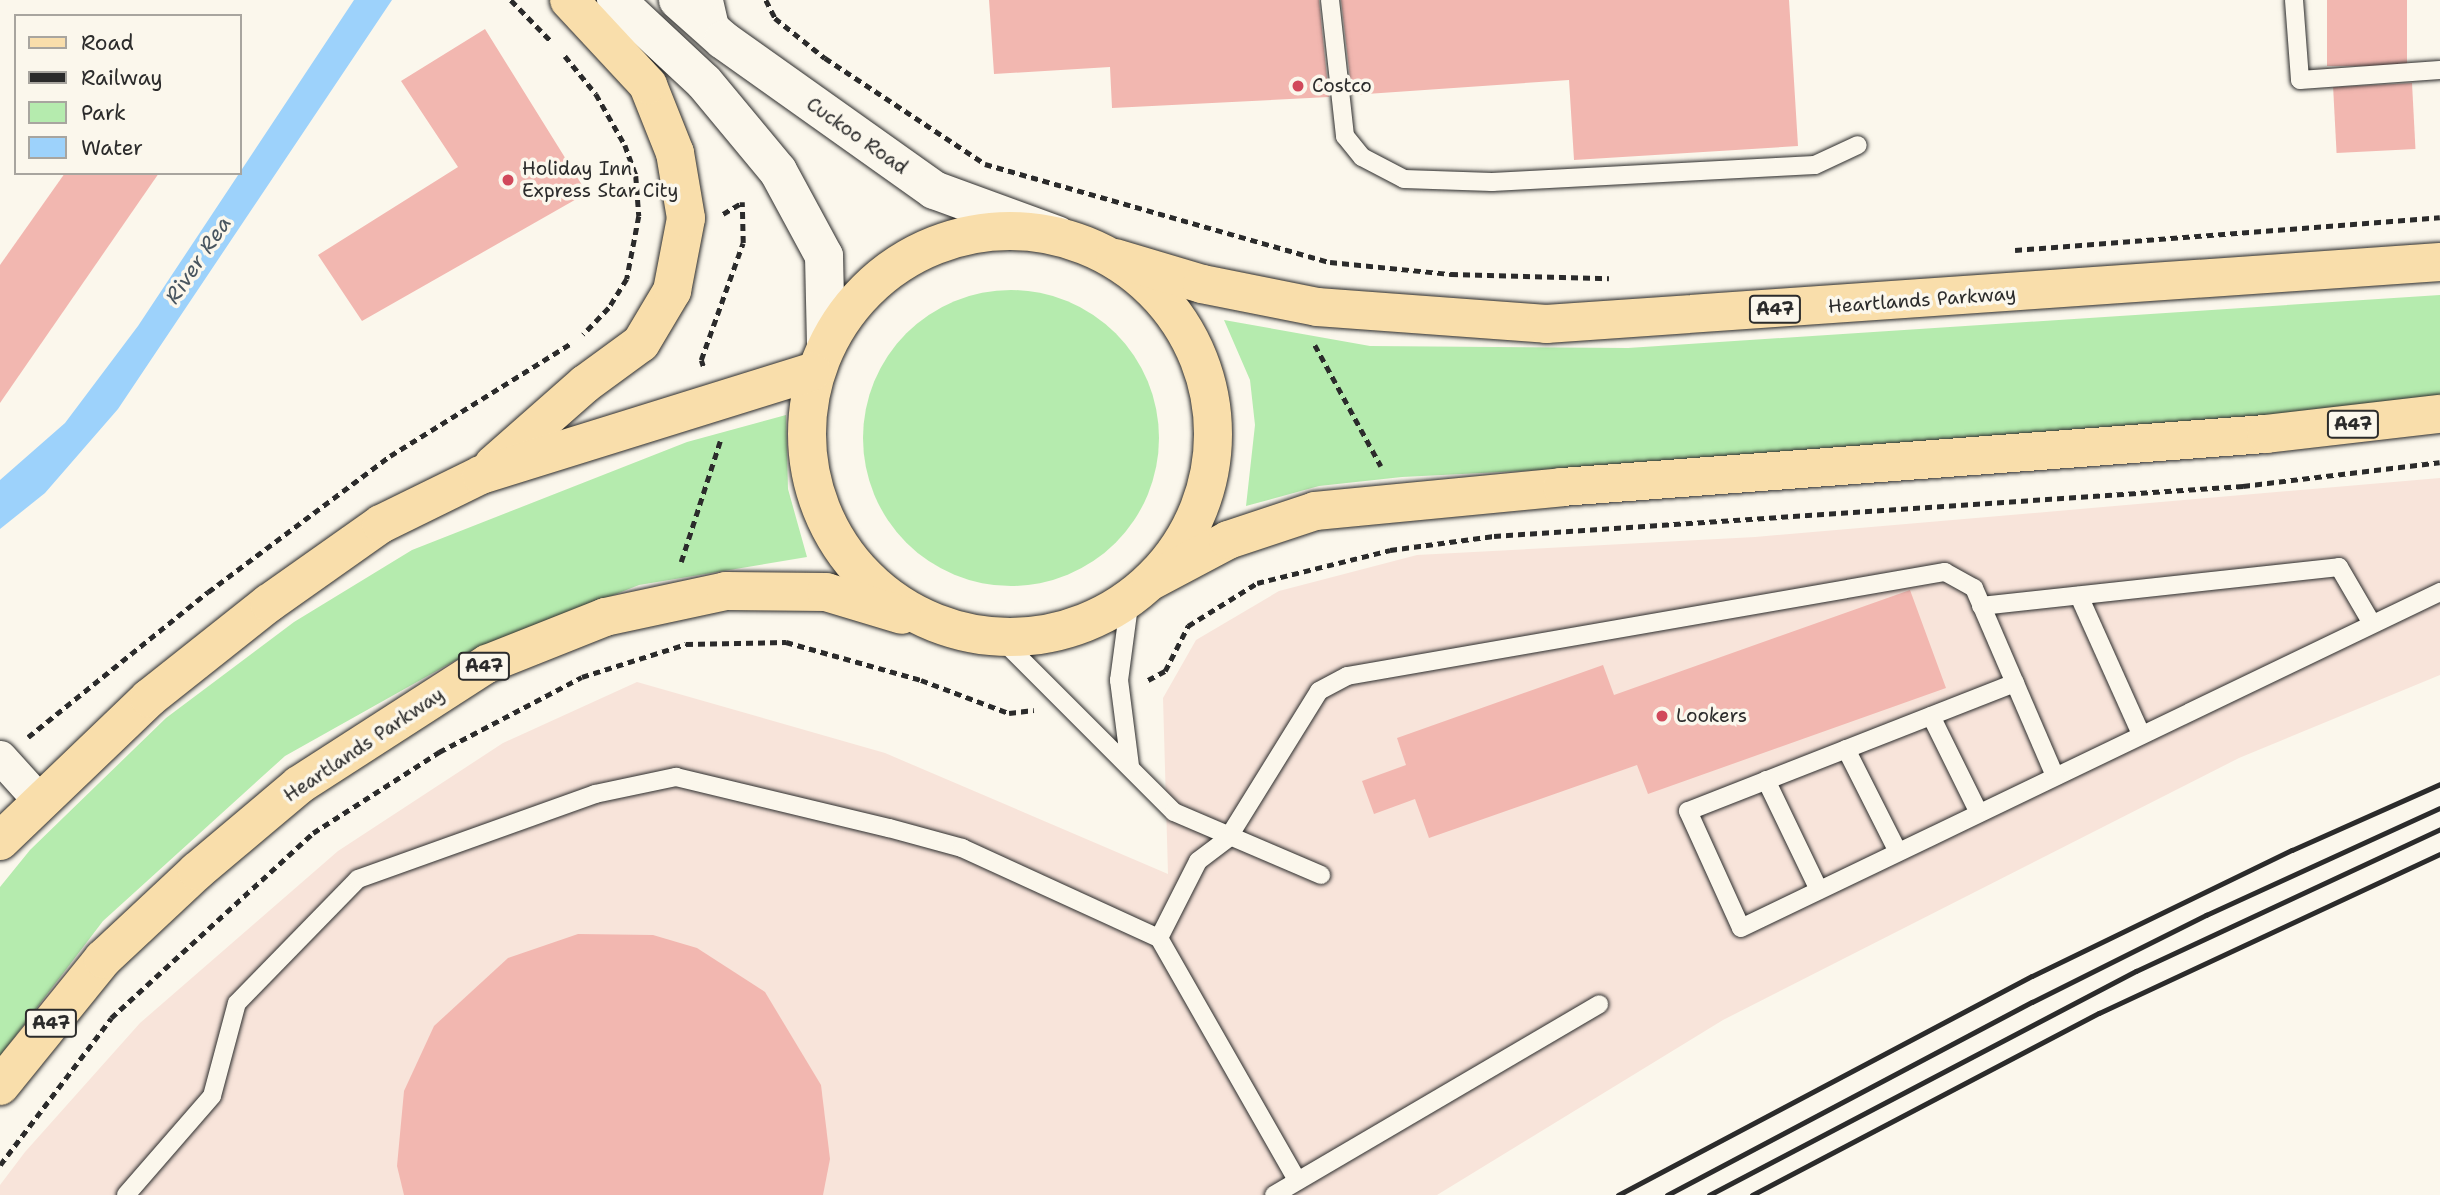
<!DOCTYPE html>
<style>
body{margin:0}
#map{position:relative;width:2440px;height:1195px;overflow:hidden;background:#fbf7ec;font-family:"Shantell Sans",sans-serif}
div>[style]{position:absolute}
.built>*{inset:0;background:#f8e4da}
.green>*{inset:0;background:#b5ebae}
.round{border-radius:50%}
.water>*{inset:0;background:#9dd2fb}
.building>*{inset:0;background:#f2b7b0;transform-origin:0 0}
.path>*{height:4.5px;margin-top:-2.25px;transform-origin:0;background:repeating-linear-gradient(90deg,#2b2b2b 0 7px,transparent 0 12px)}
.roads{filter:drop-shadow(0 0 2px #2b2b2b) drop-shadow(0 0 2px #2b2b2b)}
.service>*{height:18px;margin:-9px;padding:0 9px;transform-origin:9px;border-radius:9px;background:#fbf7ec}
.minor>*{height:33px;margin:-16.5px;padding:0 16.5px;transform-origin:16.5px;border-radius:16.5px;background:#fbf7ec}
.secondary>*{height:38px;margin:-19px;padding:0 19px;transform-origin:19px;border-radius:19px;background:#fbf7ec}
.primary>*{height:38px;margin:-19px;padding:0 19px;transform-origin:19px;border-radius:19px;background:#f9deab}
.primary>.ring{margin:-19px;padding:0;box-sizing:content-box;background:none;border:38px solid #f9deab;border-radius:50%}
.rail>*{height:5px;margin:-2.5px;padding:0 2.5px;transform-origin:2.5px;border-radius:2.5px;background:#2b2b2b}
.dots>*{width:19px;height:19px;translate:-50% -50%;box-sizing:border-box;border:4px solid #fbf7ec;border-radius:50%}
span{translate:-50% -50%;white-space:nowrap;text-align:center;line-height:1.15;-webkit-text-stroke:7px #fbf7ec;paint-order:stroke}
.shield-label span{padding:2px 5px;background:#fbf7ec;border:2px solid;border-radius:5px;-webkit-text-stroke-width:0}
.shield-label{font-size:18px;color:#2b2b2b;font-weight:700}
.poi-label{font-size:19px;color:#2b2b2b}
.left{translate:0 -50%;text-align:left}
.street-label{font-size:19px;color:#2b2b2b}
.water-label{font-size:21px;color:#48555f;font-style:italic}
.legend{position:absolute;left:14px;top:14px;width:228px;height:161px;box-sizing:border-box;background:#fbf7ec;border:2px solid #a8a59f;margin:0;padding:9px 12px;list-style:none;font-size:21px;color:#2b2b2b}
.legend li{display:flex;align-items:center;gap:14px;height:35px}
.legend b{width:35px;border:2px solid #a8a59f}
</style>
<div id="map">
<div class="built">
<div style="clip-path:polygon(2440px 478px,2440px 675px,2239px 758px,1723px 1020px,1437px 1195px,0 1195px,0 1185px,25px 1152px,140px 1023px,338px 851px,503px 743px,637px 682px,885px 753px,1168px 874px,1163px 698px,1196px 640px,1279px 591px,1417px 555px,1755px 537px)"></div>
</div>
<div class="green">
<div class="round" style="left:863px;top:290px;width:296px;height:296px"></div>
<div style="clip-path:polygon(2440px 295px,2440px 397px,2269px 418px,1677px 463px,1402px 477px,1319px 486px,1246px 506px,1255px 425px,1250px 380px,1224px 320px,1370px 346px,1628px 348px)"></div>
<div style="clip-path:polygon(786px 415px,788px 489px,807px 557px,639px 585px,474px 650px,285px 756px,103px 921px,0 1056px,0 887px,30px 850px,166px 718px,294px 622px,412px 550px,687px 442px)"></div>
</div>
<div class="water">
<div style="clip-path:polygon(354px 0,392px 0,118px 409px,45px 493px,0 529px,0 480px,65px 423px,138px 326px)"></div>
</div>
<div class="building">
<div style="clip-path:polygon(989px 0,1319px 0,1329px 97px,1112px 108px,1110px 67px,994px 74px)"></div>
<div style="clip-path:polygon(1341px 0,1789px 0,1798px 146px,1574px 160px,1569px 80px,1352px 95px)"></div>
<div style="left:2327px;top:0;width:80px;height:66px"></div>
<div style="clip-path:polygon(485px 29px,587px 193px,362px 321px,318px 255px,458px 167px,401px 81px)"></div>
<div style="left:2412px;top:83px;width:66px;height:79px;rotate:87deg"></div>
<div style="clip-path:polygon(65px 173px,159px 173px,0 403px,0 265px)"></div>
<div style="clip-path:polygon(1910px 590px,1946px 688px,1648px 794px,1637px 765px,1429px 838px,1415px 799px,1374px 814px,1362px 781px,1406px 765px,1397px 738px,1603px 665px,1614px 695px)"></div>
<div style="clip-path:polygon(578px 934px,653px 935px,697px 948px,765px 992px,821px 1085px,830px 1159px,823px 1195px,404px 1195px,397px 1166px,404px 1091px,434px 1026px,508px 958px)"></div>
</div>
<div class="path">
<div style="left:511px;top:0;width:59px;rotate:45.7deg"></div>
<div style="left:766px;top:0;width:20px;rotate:63deg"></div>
<div style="left:775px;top:18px;width:64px;rotate:38.7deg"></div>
<div style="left:825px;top:58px;width:192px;rotate:33.5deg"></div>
<div style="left:985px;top:164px;width:359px;rotate:15.9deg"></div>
<div style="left:1330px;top:262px;width:122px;rotate:5.7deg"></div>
<div style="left:1451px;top:274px;width:158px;rotate:1.5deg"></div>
<div style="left:565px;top:56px;width:49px;rotate:50.8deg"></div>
<div style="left:596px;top:94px;width:59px;rotate:60.4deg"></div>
<div style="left:625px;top:145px;width:33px;rotate:70deg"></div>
<div style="left:636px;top:176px;width:40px;rotate:85.7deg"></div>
<div style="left:639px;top:216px;width:64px;rotate:100.8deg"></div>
<div style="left:627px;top:279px;width:34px;rotate:122deg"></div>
<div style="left:609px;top:308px;width:37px;rotate:134deg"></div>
<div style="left:723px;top:214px;width:23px;rotate:-31deg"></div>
<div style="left:2015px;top:250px;width:426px;rotate:-4.4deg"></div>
<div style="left:1315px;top:345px;width:138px;rotate:61.4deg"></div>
<div style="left:703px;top:366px;width:6px;rotate:-108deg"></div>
<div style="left:701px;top:360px;width:124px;rotate:-70.3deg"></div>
<div style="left:743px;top:243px;width:41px;rotate:-91.4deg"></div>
<div style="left:681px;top:562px;width:127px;rotate:-72.1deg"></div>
<div style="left:1148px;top:680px;width:19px;rotate:-28deg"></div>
<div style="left:1165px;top:671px;width:51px;rotate:-62.9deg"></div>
<div style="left:1188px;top:626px;width:81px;rotate:-31.9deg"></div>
<div style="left:1257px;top:583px;width:137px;rotate:-13.9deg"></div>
<div style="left:1390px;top:550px;width:105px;rotate:-7.7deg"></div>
<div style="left:1494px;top:536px;width:751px;rotate:-3.82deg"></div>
<div style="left:2243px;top:486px;width:198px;rotate:-6.9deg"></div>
<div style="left:28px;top:737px;width:231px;rotate:-38.9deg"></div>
<div style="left:208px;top:592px;width:227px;rotate:-36.8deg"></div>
<div style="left:390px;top:456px;width:212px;rotate:-31.9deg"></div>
<div style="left:0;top:1165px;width:184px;rotate:-52.9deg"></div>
<div style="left:111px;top:1018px;width:274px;rotate:-42.5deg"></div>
<div style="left:313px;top:833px;width:150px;rotate:-32.7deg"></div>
<div style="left:439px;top:752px;width:161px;rotate:-27.7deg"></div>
<div style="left:582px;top:677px;width:109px;rotate:-17.6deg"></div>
<div style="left:686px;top:644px;width:100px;rotate:-1.1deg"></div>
<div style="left:786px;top:642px;width:140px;rotate:15.7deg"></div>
<div style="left:921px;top:680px;width:94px;rotate:20.6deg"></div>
<div style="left:1009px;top:713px;width:25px;rotate:-7deg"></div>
</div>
<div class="roads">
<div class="service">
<div style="left:714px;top:0;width:32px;rotate:77deg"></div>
<div style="left:1330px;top:0;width:137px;rotate:83.7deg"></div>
<div style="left:1345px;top:136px;width:27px;rotate:51deg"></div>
<div style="left:1362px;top:157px;width:47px;rotate:27.6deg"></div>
<div style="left:1404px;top:179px;width:88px;rotate:2deg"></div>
<div style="left:1492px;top:182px;width:323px;rotate:-3deg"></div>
<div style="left:1815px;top:165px;width:47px;rotate:-24.9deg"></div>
<div style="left:2294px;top:0;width:80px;rotate:85.7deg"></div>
<div style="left:2300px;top:80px;width:140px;rotate:-4.1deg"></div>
<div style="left:2079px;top:596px;width:151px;rotate:65.8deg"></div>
<div style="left:1130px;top:598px;width:83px;rotate:97.6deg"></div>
<div style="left:1119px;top:680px;width:87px;rotate:82.7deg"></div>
<div style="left:1981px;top:606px;width:360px;rotate:-6.2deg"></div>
<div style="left:2339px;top:567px;width:64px;rotate:59.8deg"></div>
<div style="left:997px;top:635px;width:250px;rotate:45deg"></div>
<div style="left:1174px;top:812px;width:160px;rotate:23.2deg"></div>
<div style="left:2015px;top:683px;width:351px;rotate:158.6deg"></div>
<div style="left:1688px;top:811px;width:128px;rotate:65.6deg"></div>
<div style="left:1741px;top:928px;width:776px;rotate:-25.67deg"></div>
<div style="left:1931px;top:716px;width:108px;rotate:63.7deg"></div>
<div style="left:1846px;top:749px;width:115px;rotate:63.2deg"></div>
<div style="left:1766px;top:780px;width:122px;rotate:64.3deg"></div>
<div style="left:1297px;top:1180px;width:279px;rotate:-119.7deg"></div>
<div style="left:1159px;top:938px;width:86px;rotate:-63.1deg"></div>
<div style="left:1198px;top:861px;width:38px;rotate:-37deg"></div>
<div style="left:1228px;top:838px;width:173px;rotate:-58.2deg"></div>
<div style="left:1319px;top:691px;width:32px;rotate:-28deg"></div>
<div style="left:1347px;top:676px;width:607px;rotate:-9.87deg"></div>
<div style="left:1945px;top:572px;width:33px;rotate:29deg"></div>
<div style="left:1974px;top:588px;width:205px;rotate:66.7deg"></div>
<div style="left:126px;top:1195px;width:131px;rotate:-49deg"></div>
<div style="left:212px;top:1096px;width:96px;rotate:-75deg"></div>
<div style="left:237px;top:1003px;width:173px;rotate:-45.7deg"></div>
<div style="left:358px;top:879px;width:252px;rotate:-19.7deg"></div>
<div style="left:595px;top:794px;width:83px;rotate:-11.9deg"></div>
<div style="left:676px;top:777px;width:219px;rotate:13.5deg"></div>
<div style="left:889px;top:828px;width:76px;rotate:15.3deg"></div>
<div style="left:962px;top:848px;width:217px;rotate:24.6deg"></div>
<div style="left:1274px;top:1195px;width:377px;rotate:-30.4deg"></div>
</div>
<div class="minor">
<div style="left:0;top:757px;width:57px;rotate:47.9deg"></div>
</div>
<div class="secondary">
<div style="left:616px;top:0;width:120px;rotate:43deg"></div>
<div style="left:704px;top:82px;width:116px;rotate:50.3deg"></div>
<div style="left:778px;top:171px;width:97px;rotate:61.6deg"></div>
<div style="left:824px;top:256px;width:86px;rotate:88.7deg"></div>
<div style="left:678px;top:0;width:60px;rotate:41.6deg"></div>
<div style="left:723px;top:40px;width:259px;rotate:35.4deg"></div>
<div style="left:934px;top:190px;width:131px;rotate:20.1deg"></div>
</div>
<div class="primary">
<div class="ring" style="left:807px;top:231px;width:368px;height:368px"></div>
<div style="left:1115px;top:258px;width:91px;rotate:16.6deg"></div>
<div style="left:1202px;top:284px;width:117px;rotate:11.3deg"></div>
<div style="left:1317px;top:307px;width:230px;rotate:4.2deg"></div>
<div style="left:1546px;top:324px;width:896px;rotate:-3.97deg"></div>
<div style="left:493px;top:465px;width:123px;rotate:-41.4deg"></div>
<div style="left:585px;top:384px;width:69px;rotate:-36.2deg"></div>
<div style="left:641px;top:343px;width:61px;rotate:-59.2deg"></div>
<div style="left:672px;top:291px;width:74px;rotate:-79.1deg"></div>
<div style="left:686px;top:218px;width:66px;rotate:-99.6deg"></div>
<div style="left:675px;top:153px;width:73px;rotate:-111.7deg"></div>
<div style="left:648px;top:85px;width:116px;rotate:-132.9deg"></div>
<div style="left:1151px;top:581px;width:87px;rotate:-28deg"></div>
<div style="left:1228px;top:540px;width:92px;rotate:-18.4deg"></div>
<div style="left:1315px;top:511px;width:248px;rotate:-5.5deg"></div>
<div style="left:1562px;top:487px;width:706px;rotate:-4.31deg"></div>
<div style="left:2266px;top:434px;width:175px;rotate:-6.6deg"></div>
<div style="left:0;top:841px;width:207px;rotate:-43.8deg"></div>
<div style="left:149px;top:698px;width:153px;rotate:-38.4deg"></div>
<div style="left:269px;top:603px;width:137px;rotate:-35.2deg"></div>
<div style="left:381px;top:524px;width:111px;rotate:-26.1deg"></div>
<div style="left:481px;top:475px;width:347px;rotate:-17.3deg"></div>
<div style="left:0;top:1086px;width:164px;rotate:-51deg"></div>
<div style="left:103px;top:959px;width:129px;rotate:-43.1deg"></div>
<div style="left:197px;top:871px;width:133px;rotate:-40.1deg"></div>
<div style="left:299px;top:785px;width:224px;rotate:-32.8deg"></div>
<div style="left:487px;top:664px;width:127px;rotate:-21.7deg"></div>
<div style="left:605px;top:617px;width:124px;rotate:-12.1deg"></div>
<div style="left:726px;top:591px;width:100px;rotate:0.6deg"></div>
<div style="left:826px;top:592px;width:79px;rotate:16.8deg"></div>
</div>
</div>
<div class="rail">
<div style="left:1618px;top:1195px;width:468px;rotate:-27.9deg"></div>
<div style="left:2032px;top:976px;width:289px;rotate:-25.9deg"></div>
<div style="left:2292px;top:850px;width:162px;rotate:-24deg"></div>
<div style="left:1667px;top:1195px;width:413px;rotate:-27.9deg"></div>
<div style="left:2032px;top:1002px;width:195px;rotate:-26.6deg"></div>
<div style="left:2206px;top:915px;width:257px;rotate:-24.6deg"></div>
<div style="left:1709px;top:1195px;width:482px;rotate:-27.7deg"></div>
<div style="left:2136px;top:971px;width:336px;rotate:-25deg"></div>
<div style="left:1752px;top:1195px;width:392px;rotate:-27.7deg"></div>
<div style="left:2099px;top:1013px;width:376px;rotate:-25deg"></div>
</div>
<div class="dots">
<div style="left:1298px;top:86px;background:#d1495b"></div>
<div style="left:508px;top:180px;background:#d1495b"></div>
<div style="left:1662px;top:716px;background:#d1495b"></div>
</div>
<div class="shield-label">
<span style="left:1775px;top:309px">A47</span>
<span style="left:2353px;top:424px">A47</span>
<span style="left:484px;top:666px">A47</span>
<span style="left:51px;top:1023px">A47</span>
</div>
<div class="poi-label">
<span class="left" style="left:1312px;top:86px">Costco</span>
<span class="left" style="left:522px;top:180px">Holiday Inn<br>Express Star City</span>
<span class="left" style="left:1676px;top:716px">Lookers</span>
</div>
<div class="street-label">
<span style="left:857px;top:136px;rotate:35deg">Cuckoo Road</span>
<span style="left:1922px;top:300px;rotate:-4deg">Heartlands Parkway</span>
<span style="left:364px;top:745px;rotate:-34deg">Heartlands Parkway</span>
</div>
<div class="water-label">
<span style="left:198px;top:260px;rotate:-56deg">River Rea</span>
</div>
<ul class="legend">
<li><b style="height:9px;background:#f9deab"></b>Road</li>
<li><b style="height:9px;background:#2b2b2b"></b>Railway</li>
<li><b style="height:19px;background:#b5ebae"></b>Park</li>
<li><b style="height:19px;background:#9dd2fb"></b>Water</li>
</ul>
</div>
